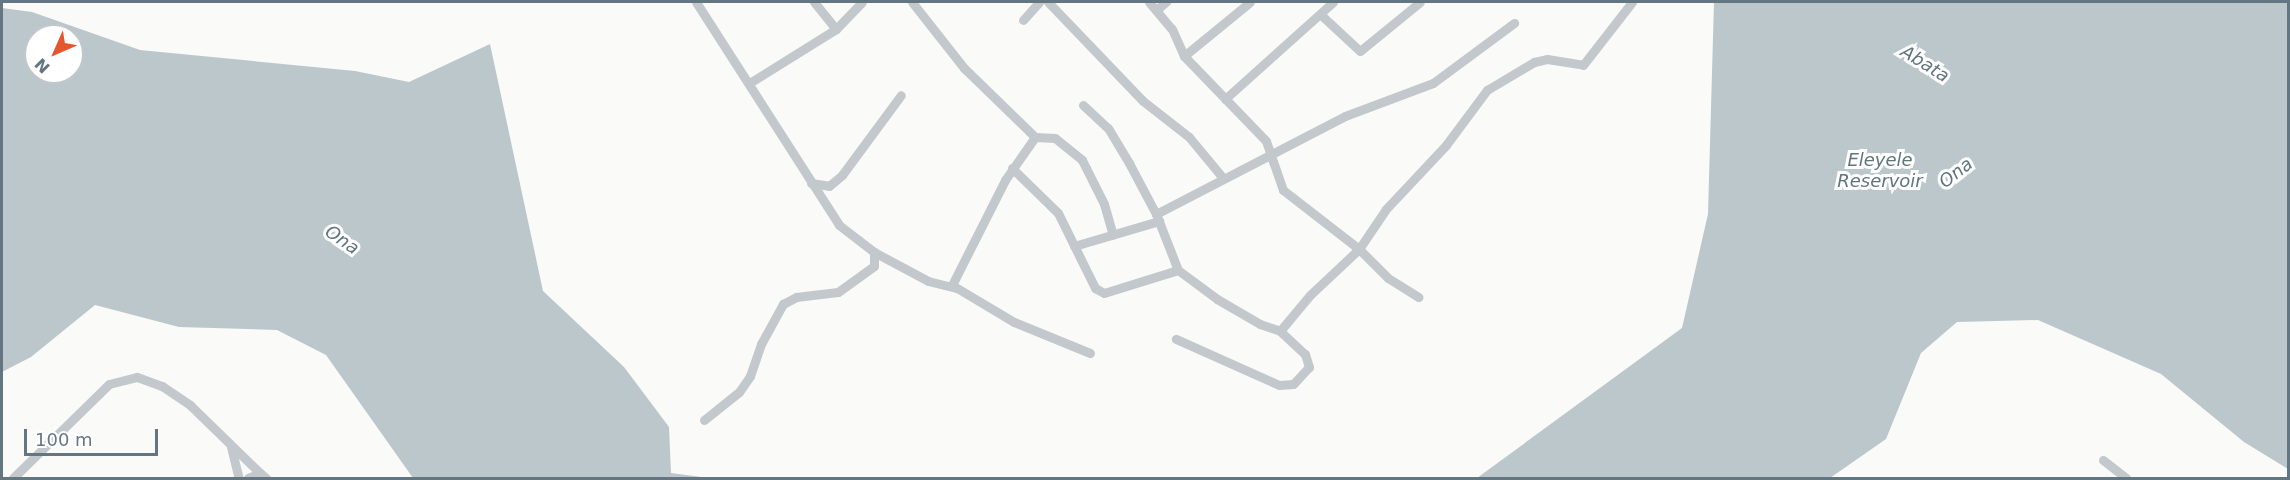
<!DOCTYPE html>
<style>
body{margin:0}
#map{position:relative;width:2290px;height:480px;overflow:hidden;background:#fafaf8;font-family:"DejaVu Sans",sans-serif}
div>[style]{position:absolute}
.water>*{inset:0;background:#bbc7cb}
.street>*{height:9px;margin:-4.5px;padding:0 4.5px;transform-origin:4.5px;border-radius:4.5px;background:#c3c8cc}
span{translate:-50% -50%;white-space:nowrap;text-align:center;line-height:1.15;-webkit-text-stroke:6px #fff;paint-order:stroke}
.water-label{font-size:18px;color:#60757c;font-style:italic}
.frame{position:absolute;inset:0;border:3px solid #657683;pointer-events:none}
.north{position:absolute;left:24px;top:24px;width:60px;height:60px;box-sizing:border-box;background:#fff;border:2px solid #c1c8cd;border-radius:50%;rotate:225deg;font-size:16px;font-weight:700;line-height:24px;text-align:center;color:#657683}
.north::after{content:'';display:block;margin:auto;width:21px;height:27px;background:#e4572e;clip-path:polygon(50% 0,100% 100%,50% 72%,0 100%)}
.scale{position:absolute;left:24px;top:429px;width:134px;height:27px;box-sizing:border-box;border:3px solid #657683;border-top:0;padding-left:8px;font-size:18px;line-height:21px;white-space:nowrap;color:#657683;-webkit-text-stroke:4px #fff;paint-order:stroke}
</style>
<div id="map">
<div class="water">
<div style="clip-path:polygon(1714px 2px,2288px 2px,2288px 469px,2244px 442px,2161px 374px,2038px 320px,1957px 322px,1921px 353px,1886px 439px,1830px 478px,1477px 478px,1682px 328px,1708px 214px)"></div>
<div style="clip-path:polygon(evenodd,2px 8px,32px 12px,140px 50px,355px 71px,409px 82px,490px 44px,543px 291px,624px 367px,669px 427px,671px 473px,709px 478px,413px 478px,326px 355px,277px 330px,179px 327px,95px 305px,31px 357px,2px 372px,2px 8px,36px 36px,72px 36px,72px 72px,36px 72px,36px 36px)"></div>
</div>
<div class="street">
<div style="left:696px;top:2px;width:265px;rotate:57.3deg"></div>
<div style="left:839px;top:225px;width:44px;rotate:37.6deg"></div>
<div style="left:874px;top:252px;width:61px;rotate:28.2deg"></div>
<div style="left:928px;top:281px;width:30px;rotate:14deg"></div>
<div style="left:957px;top:288px;width:66px;rotate:30.8deg"></div>
<div style="left:1014px;top:322px;width:82px;rotate:22.2deg"></div>
<div style="left:814px;top:2px;width:35px;rotate:51deg"></div>
<div style="left:912px;top:2px;width:84px;rotate:51.8deg"></div>
<div style="left:964px;top:68px;width:99px;rotate:44.2deg"></div>
<div style="left:1048px;top:2px;width:137px;rotate:46.2deg"></div>
<div style="left:1143px;top:101px;width:58px;rotate:38deg"></div>
<div style="left:1189px;top:137px;width:53px;rotate:50.3deg"></div>
<div style="left:1149px;top:2px;width:35px;rotate:50deg"></div>
<div style="left:1172px;top:29px;width:30px;rotate:66deg"></div>
<div style="left:1184px;top:56px;width:118px;rotate:46deg"></div>
<div style="left:1266px;top:141px;width:52px;rotate:70.9deg"></div>
<div style="left:1283px;top:190px;width:96px;rotate:37.8deg"></div>
<div style="left:1359px;top:249px;width:41px;rotate:45deg"></div>
<div style="left:1388px;top:278px;width:36px;rotate:32deg"></div>
<div style="left:1156px;top:10px;width:13px;rotate:-39deg"></div>
<div style="left:1320px;top:14px;width:54px;rotate:42.8deg"></div>
<div style="left:1360px;top:51px;width:77px;rotate:-39.2deg"></div>
<div style="left:1023px;top:20px;width:24px;rotate:-48deg"></div>
<div style="left:1184px;top:56px;width:85px;rotate:-39.3deg"></div>
<div style="left:751px;top:82px;width:100px;rotate:-31.9deg"></div>
<div style="left:836px;top:29px;width:37px;rotate:-46deg"></div>
<div style="left:1225px;top:99px;width:145px;rotate:-41.9deg"></div>
<div style="left:1083px;top:105px;width:34px;rotate:43deg"></div>
<div style="left:1108px;top:128px;width:41px;rotate:59deg"></div>
<div style="left:1129px;top:163px;width:58px;rotate:62.1deg"></div>
<div style="left:1156px;top:214px;width:60px;rotate:68.6deg"></div>
<div style="left:1012px;top:168px;width:64px;rotate:44.4deg"></div>
<div style="left:1058px;top:213px;width:84px;rotate:63.7deg"></div>
<div style="left:1095px;top:288px;width:10px;rotate:29deg"></div>
<div style="left:1104px;top:293px;width:77px;rotate:-17.3deg"></div>
<div style="left:1178px;top:270px;width:49px;rotate:36.6deg"></div>
<div style="left:1217px;top:299px;width:50px;rotate:30.2deg"></div>
<div style="left:1260px;top:324px;width:21px;rotate:19deg"></div>
<div style="left:1280px;top:331px;width:34px;rotate:43deg"></div>
<div style="left:1305px;top:354px;width:14px;rotate:73deg"></div>
<div style="left:1309px;top:367px;width:23px;rotate:133deg"></div>
<div style="left:1293px;top:384px;width:14px;rotate:176deg"></div>
<div style="left:1279px;top:385px;width:113px;rotate:-155.9deg"></div>
<div style="left:811px;top:183px;width:18px;rotate:9deg"></div>
<div style="left:829px;top:186px;width:17px;rotate:-40deg"></div>
<div style="left:842px;top:175px;width:99px;rotate:-53.6deg"></div>
<div style="left:1156px;top:214px;width:213px;rotate:-27.4deg"></div>
<div style="left:1345px;top:116px;width:94px;rotate:-20.6deg"></div>
<div style="left:1433px;top:83px;width:101px;rotate:-36.5deg"></div>
<div style="left:1074px;top:246px;width:89px;rotate:-16.4deg"></div>
<div style="left:952px;top:285px;width:118px;rotate:-63.2deg"></div>
<div style="left:1005px;top:180px;width:52px;rotate:-55.1deg"></div>
<div style="left:1035px;top:137px;width:20px;rotate:3deg"></div>
<div style="left:1055px;top:138px;width:35px;rotate:39deg"></div>
<div style="left:1082px;top:160px;width:49px;rotate:63.4deg"></div>
<div style="left:1104px;top:204px;width:32px;rotate:74deg"></div>
<div style="left:1280px;top:331px;width:47px;rotate:-50.2deg"></div>
<div style="left:1310px;top:295px;width:67px;rotate:-43.2deg"></div>
<div style="left:1359px;top:249px;width:48px;rotate:-56deg"></div>
<div style="left:1386px;top:209px;width:88px;rotate:-46.8deg"></div>
<div style="left:1446px;top:145px;width:69px;rotate:-53.3deg"></div>
<div style="left:1487px;top:90px;width:55px;rotate:-30.8deg"></div>
<div style="left:1534px;top:62px;width:13px;rotate:-13deg"></div>
<div style="left:1547px;top:59px;width:36px;rotate:9deg"></div>
<div style="left:1583px;top:65px;width:80px;rotate:-52.1deg"></div>
<div style="left:704px;top:420px;width:45px;rotate:-38.7deg"></div>
<div style="left:739px;top:392px;width:19px;rotate:-55deg"></div>
<div style="left:750px;top:376px;width:34px;rotate:-71deg"></div>
<div style="left:761px;top:344px;width:46px;rotate:-61.2deg"></div>
<div style="left:783px;top:304px;width:15px;rotate:-28deg"></div>
<div style="left:796px;top:297px;width:42px;rotate:-6.8deg"></div>
<div style="left:838px;top:292px;width:44px;rotate:-35.8deg"></div>
<div style="left:874px;top:266px;width:14px;rotate:-90deg"></div>
<div style="left:231px;top:447px;width:32px;rotate:76deg"></div>
<div style="left:2103px;top:460px;width:29px;rotate:38deg"></div>
<div style="left:13px;top:478px;width:134px;rotate:-44.4deg"></div>
<div style="left:109px;top:384px;width:29px;rotate:-14deg"></div>
<div style="left:137px;top:377px;width:27px;rotate:20deg"></div>
<div style="left:162px;top:386px;width:34px;rotate:34deg"></div>
<div style="left:190px;top:405px;width:98px;rotate:44.2deg"></div>
<div style="left:248px;top:478px;width:13px;rotate:-23deg"></div>
<div style="left:260px;top:473px;width:8px;rotate:40deg"></div>
</div>
<div class="water-label">
<span style="left:1925px;top:64px;rotate:32deg">Abata</span>
<span style="left:1880px;top:171px">Eleyele<br>Reservoir</span>
<span style="left:1956px;top:173px;rotate:-38deg">Ona</span>
<span style="left:342px;top:240px;rotate:35deg">Ona</span>
</div>
<div class="frame"></div>
<div class="north">N</div>
<div class="scale">100 m</div>
</div>
